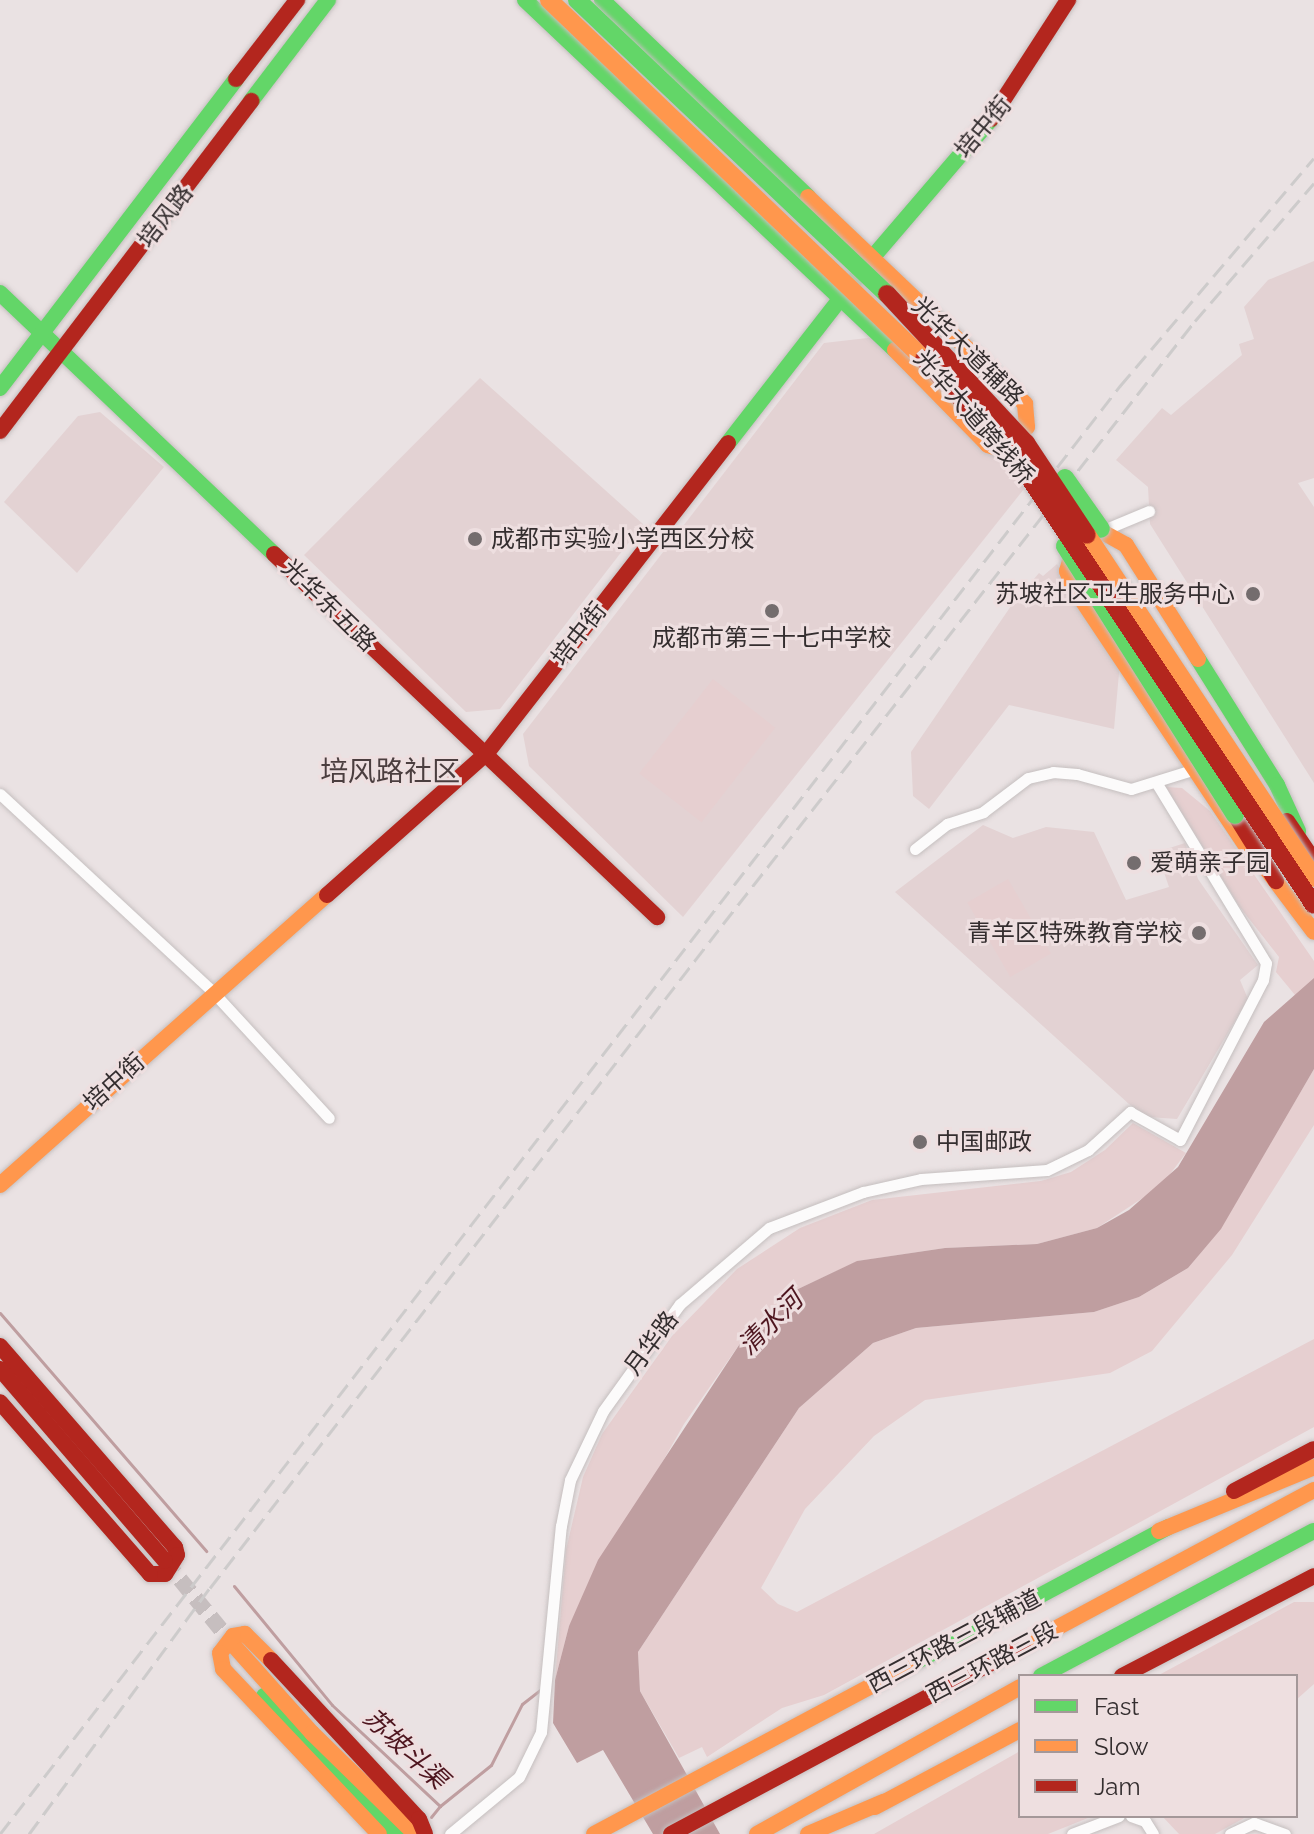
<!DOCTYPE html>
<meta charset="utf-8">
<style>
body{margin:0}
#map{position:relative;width:1314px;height:1834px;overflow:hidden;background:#eae2e3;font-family:Raleway,"Noto Sans SC",sans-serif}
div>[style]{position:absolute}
.built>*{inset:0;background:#e3d2d3}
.green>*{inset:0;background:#e6cfd0;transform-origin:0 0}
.water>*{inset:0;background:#bf9ea0}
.stream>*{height:3px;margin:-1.5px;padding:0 1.5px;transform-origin:1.5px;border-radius:1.5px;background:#bf9ea0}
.secondary-tunnel>*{height:16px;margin-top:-8px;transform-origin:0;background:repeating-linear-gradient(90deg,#c6bebf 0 16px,transparent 0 24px)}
.roads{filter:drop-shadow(0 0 2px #c5bfbf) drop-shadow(0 0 2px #c5bfbf)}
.street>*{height:11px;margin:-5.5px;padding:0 5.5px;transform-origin:5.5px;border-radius:5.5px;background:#fcfbfb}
.fast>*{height:16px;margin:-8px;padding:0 8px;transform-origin:8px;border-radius:8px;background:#63d668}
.slow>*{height:16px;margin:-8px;padding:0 8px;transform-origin:8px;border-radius:8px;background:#ff974d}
.jam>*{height:16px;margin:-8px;padding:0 8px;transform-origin:8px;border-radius:8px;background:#b3261e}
.rail>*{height:3px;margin-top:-1.5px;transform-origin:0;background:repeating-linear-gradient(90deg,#cdcbcb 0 16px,transparent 0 24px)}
.bridges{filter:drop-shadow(0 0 2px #c5bfbf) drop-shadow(0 0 2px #c5bfbf)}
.fast-bridge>*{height:18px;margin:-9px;padding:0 9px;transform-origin:9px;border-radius:9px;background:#63d668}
.slow-bridge>*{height:18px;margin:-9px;padding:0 9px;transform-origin:9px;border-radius:9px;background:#ff974d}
.jam-bridge>*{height:18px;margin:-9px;padding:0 9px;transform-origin:9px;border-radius:9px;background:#b3261e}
.dots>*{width:22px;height:22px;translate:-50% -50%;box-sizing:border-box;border:4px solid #eedfe0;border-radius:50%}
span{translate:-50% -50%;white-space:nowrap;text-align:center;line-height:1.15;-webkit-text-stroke:6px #eedfe0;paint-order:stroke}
.street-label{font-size:24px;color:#342e2f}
.poi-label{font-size:24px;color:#342e2f}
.left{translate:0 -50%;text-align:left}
.right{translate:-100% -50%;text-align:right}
.water-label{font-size:26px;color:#4e161f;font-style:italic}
.quarter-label{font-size:28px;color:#4b3e3f}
.legend{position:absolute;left:1018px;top:1674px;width:280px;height:144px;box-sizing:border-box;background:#eedfe0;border:2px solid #a49899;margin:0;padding:10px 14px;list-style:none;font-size:24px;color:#342e2f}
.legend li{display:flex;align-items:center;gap:16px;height:40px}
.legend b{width:40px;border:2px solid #a49899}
</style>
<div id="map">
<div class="built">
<div style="clip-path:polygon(1314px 261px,1314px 478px,1298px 483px,1314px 507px,1314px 783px,1150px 524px,1148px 487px,1116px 460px,1162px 408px,1171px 415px,1242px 355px,1239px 344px,1254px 339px,1244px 307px,1268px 280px)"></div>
<div style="clip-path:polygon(876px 337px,988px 438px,1024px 489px,683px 917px,529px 766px,523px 734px,824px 343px)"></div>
<div style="clip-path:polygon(480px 378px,643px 524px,500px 709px,466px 712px,304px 555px)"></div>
<div style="clip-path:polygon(100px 412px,164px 467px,77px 573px,4px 502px,78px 416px)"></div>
<div style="clip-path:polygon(1057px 564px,1120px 662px,1114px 729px,1009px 705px,929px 809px,913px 796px,911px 752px,1011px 606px,1039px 573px,1043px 576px)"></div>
<div style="clip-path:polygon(983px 825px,1013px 838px,1046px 827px,1094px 832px,1126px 900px,1169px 887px,1157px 852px,1185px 843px,1198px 879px,1258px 965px,1240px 980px,1248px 999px,1177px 1119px,1149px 1117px,1129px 1104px,895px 892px)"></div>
</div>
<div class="green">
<div style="left:713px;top:679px;width:79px;height:120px;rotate:38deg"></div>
<div style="clip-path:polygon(1166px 787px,1182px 788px,1210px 811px,1314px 961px,1314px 1018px,1276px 972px,1279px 957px,1239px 906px)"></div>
<div style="left:1008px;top:879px;width:86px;height:47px;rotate:60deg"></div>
<div style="clip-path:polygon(1314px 1069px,1314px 1125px,1232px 1255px,1152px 1351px,1110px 1373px,925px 1400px,874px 1436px,805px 1509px,761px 1588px,778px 1604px,797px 1612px,1314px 1339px,1314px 1427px,824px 1695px,782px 1708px,707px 1757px,702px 1747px,679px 1758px,640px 1691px,638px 1652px,799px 1408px,873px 1343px,916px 1328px,1094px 1312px,1139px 1297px,1188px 1268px,1221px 1228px)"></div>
<div style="clip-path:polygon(1133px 1123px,1186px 1153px,1161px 1186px,1097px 1228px,1037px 1244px,945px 1248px,858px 1261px,796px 1290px,776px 1307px,741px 1342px,684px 1424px,569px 1626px,555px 1680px,566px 1550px,583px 1477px,602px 1434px,672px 1336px,737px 1269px,800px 1228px,872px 1200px,1041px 1181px,1071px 1172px,1105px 1150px)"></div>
<div style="clip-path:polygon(1294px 1602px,1314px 1602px,1314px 1684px,1296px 1700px,1296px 1676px,1157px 1676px)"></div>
<div style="clip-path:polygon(1020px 1751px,1020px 1816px,1093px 1816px,1048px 1834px,874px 1834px)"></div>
<div style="clip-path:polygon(1162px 1816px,1248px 1816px,1215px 1834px,1179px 1834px)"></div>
</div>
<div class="water">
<div style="clip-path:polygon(1314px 978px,1314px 1069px,1221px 1229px,1188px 1268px,1139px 1297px,1094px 1312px,916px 1328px,873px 1343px,799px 1408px,638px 1652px,640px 1691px,720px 1834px,653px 1834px,603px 1750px,577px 1763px,553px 1723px,555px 1680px,569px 1626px,598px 1560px,741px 1342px,796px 1290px,857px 1261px,945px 1248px,1037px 1244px,1097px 1228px,1129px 1210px,1178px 1167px,1264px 1022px)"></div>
</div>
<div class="stream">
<div style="left:0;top:1313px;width:315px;rotate:49.1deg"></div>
<div style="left:234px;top:1586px;width:154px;rotate:50.5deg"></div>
<div style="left:332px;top:1705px;width:148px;rotate:43.1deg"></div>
<div style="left:440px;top:1806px;width:65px;rotate:-38.8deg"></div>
<div style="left:491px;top:1765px;width:68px;rotate:-63.1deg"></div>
<div style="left:522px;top:1704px;width:23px;rotate:-38deg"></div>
<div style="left:431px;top:1817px;width:14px;rotate:-51deg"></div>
</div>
<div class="secondary-tunnel">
<div style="left:165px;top:1561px;width:112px;rotate:50.8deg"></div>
</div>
<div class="roads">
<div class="street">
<div style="left:1101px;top:531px;width:52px;rotate:-22.6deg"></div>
<div style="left:0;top:794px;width:291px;rotate:42.9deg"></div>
<div style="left:213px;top:992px;width:171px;rotate:47.4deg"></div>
<div style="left:915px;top:849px;width:41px;rotate:-38deg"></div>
<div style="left:947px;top:824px;width:38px;rotate:-18deg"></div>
<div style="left:983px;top:812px;width:56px;rotate:-37.1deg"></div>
<div style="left:1028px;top:778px;width:26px;rotate:-13deg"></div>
<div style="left:1053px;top:772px;width:24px;rotate:5deg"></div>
<div style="left:1077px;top:774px;width:56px;rotate:15.5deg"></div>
<div style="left:1131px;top:789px;width:64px;rotate:-17.3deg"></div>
<div style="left:1131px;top:1816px;width:15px;rotate:20deg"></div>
<div style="left:1145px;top:1821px;width:15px;rotate:58deg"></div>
<div style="left:450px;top:1834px;width:89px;rotate:-39.6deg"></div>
<div style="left:519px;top:1777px;width:50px;rotate:-63.9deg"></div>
<div style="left:541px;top:1732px;width:207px;rotate:-84.5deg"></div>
<div style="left:561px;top:1526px;width:47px;rotate:-78.9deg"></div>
<div style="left:570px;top:1480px;width:76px;rotate:-64.4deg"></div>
<div style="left:603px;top:1411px;width:132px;rotate:-54.3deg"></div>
<div style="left:680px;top:1304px;width:117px;rotate:-40.5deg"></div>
<div style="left:769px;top:1228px;width:101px;rotate:-21deg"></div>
<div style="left:863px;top:1192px;width:59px;rotate:-12.6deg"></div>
<div style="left:921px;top:1179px;width:126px;rotate:-4.1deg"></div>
<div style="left:1047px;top:1170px;width:46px;rotate:-26deg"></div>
<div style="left:1088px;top:1150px;width:57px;rotate:-42.1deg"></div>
<div style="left:1130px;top:1112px;width:57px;rotate:29.2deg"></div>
<div style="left:1180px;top:1140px;width:180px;rotate:-62.6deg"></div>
<div style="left:1263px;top:980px;width:17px;rotate:-80deg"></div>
<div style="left:1266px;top:963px;width:210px;rotate:-121.3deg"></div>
<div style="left:1072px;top:1834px;width:50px;rotate:-21deg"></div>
<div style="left:1230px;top:1834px;width:26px;rotate:-25deg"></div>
<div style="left:1254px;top:1823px;width:33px;rotate:20deg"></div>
</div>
<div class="fast">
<div style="left:525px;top:0;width:509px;rotate:43.41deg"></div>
<div style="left:602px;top:0;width:285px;rotate:43.7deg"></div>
<div style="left:251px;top:101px;width:127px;rotate:-52.7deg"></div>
<div style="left:0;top:293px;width:378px;rotate:43.6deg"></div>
<div style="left:0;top:388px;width:389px;rotate:-52.6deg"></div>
<div style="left:728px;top:443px;width:234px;rotate:-52.1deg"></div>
<div style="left:872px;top:258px;width:183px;rotate:-49.4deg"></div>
<div style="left:1198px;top:659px;width:149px;rotate:57.9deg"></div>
<div style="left:1277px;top:785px;width:51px;rotate:65.5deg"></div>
<div style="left:910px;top:1665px;width:293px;rotate:-28.1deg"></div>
<div style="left:1041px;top:1676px;width:309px;rotate:-28deg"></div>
<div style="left:264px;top:1696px;width:192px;rotate:46.1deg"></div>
</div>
<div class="slow">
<div style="left:808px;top:197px;width:300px;rotate:43.6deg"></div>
<div style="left:1025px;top:404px;width:23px;rotate:85deg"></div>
<div style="left:1027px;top:427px;width:32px;rotate:134deg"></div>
<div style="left:1005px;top:450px;width:18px;rotate:-164deg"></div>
<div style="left:988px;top:445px;width:133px;rotate:-134.4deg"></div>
<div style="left:1198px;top:659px;width:135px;rotate:-122.3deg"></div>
<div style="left:1126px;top:545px;width:29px;rotate:-151deg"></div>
<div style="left:1101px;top:531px;width:37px;rotate:142deg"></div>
<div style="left:1072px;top:554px;width:18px;rotate:106deg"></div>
<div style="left:1067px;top:571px;width:15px;rotate:70deg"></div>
<div style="left:1072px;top:585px;width:315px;rotate:56.3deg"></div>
<div style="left:1268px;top:871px;width:76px;rotate:53deg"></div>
<div style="left:0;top:1185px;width:437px;rotate:-41.6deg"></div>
<div style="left:1159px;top:1531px;width:168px;rotate:-22.4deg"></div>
<div style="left:1023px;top:1646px;width:330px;rotate:-28.2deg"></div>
<div style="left:236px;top:1648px;width:114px;rotate:48.2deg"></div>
<div style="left:312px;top:1733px;width:144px;rotate:44.4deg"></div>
<div style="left:271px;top:1660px;width:37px;rotate:-135deg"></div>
<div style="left:245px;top:1634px;width:12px;rotate:171deg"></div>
<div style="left:233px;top:1636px;width:21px;rotate:127deg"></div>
<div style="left:220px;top:1653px;width:16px;rotate:79deg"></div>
<div style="left:223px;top:1669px;width:227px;rotate:46.6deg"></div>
<div style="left:875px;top:1807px;width:164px;rotate:-28deg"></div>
<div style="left:594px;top:1834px;width:358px;rotate:-28.1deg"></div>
<div style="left:757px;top:1834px;width:301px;rotate:-29.2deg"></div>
<div style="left:808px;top:1834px;width:82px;rotate:-23.1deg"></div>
</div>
<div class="jam">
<div style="left:236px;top:79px;width:100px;rotate:-52.3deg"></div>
<div style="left:991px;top:119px;width:142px;rotate:-57.1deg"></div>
<div style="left:0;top:431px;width:415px;rotate:-52.7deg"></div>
<div style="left:274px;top:554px;width:528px;rotate:43.46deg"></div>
<div style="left:1235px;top:815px;width:78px;rotate:58.2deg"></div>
<div style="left:1287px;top:821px;width:41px;rotate:55.9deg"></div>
<div style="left:327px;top:895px;width:213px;rotate:-41.6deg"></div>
<div style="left:486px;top:754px;width:394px;rotate:-52.1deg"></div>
<div style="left:0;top:1346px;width:267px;rotate:49deg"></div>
<div style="left:175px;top:1547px;width:8px;rotate:76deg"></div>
<div style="left:177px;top:1555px;width:22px;rotate:122deg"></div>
<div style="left:165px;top:1574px;width:15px;rotate:180deg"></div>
<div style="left:150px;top:1574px;width:228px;rotate:-131.1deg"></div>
<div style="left:0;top:1369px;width:253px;rotate:49.3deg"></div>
<div style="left:1234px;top:1491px;width:90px;rotate:-27.7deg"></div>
<div style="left:271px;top:1660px;width:217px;rotate:47.1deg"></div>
<div style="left:419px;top:1819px;width:16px;rotate:68deg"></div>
<div style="left:1122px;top:1676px;width:216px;rotate:-27.5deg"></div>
<div style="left:671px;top:1834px;width:399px;rotate:-28.1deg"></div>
</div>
</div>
<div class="rail">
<div style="left:0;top:1834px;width:1831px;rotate:-52.28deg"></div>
<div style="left:1120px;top:386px;width:299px;rotate:-49.6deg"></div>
<div style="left:29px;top:1834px;width:305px;rotate:-53.7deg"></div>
<div style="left:210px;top:1588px;width:839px;rotate:-52.31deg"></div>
<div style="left:723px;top:924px;width:766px;rotate:-51.95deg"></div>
<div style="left:1195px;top:321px;width:182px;rotate:-49.2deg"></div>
</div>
<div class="bridges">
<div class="fast-bridge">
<div style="left:577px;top:0;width:427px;rotate:43.5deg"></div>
<div style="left:1065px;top:478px;width:62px;rotate:54.8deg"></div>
<div style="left:1065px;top:546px;width:318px;rotate:57.7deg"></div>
</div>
<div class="slow-bridge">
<div style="left:549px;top:0;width:519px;rotate:43.75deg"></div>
<div style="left:1087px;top:535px;width:411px;rotate:56.5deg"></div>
</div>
<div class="jam-bridge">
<div style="left:887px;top:294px;width:204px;rotate:47deg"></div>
<div style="left:1026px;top:443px;width:110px;rotate:56.5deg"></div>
<div style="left:924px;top:359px;width:133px;rotate:46.8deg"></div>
<div style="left:1015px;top:456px;width:539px;rotate:56.34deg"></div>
</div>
</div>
<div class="dots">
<div style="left:475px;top:539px;background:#746d6e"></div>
<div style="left:1253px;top:594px;background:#746d6e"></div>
<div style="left:772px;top:611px;background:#746d6e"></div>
<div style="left:1134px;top:863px;background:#746d6e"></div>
<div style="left:1199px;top:933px;background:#746d6e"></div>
<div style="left:920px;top:1142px;background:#746d6e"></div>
</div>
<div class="street-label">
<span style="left:983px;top:127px;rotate:-50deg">培中街</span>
<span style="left:165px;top:216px;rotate:-52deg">培风路</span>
<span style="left:968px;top:351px;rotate:44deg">光华大道辅路</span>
<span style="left:974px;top:417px;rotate:49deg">光华大道跨线桥</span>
<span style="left:329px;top:605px;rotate:44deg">光华东五路</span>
<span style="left:579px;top:634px;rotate:-52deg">培中街</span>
<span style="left:114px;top:1082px;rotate:-42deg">培中街</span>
<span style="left:651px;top:1343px;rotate:-53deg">月华路</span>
<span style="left:954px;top:1641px;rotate:-28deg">西三环路三段辅道</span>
<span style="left:992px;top:1662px;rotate:-28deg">西三环路三段</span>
</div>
<div class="poi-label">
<span class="left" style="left:491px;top:539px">成都市实验小学西区分校</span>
<span class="right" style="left:1235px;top:594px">苏坡社区卫生服务中心</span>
<span style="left:772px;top:638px">成都市第三十七中学校</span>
<span class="left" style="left:1150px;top:863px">爱萌亲子园</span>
<span class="right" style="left:1183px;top:933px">青羊区特殊教育学校</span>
<span class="left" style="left:936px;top:1142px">中国邮政</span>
</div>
<div class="water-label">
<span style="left:771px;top:1323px;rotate:-45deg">清水河</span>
<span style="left:405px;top:1749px;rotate:43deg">苏坡斗渠</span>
</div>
<div class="quarter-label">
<span style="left:390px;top:772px">培风路社区</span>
</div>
<ul class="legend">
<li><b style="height:10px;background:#63d668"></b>Fast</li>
<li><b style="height:10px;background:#ff974d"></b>Slow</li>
<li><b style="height:10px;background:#b3261e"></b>Jam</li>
</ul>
</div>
